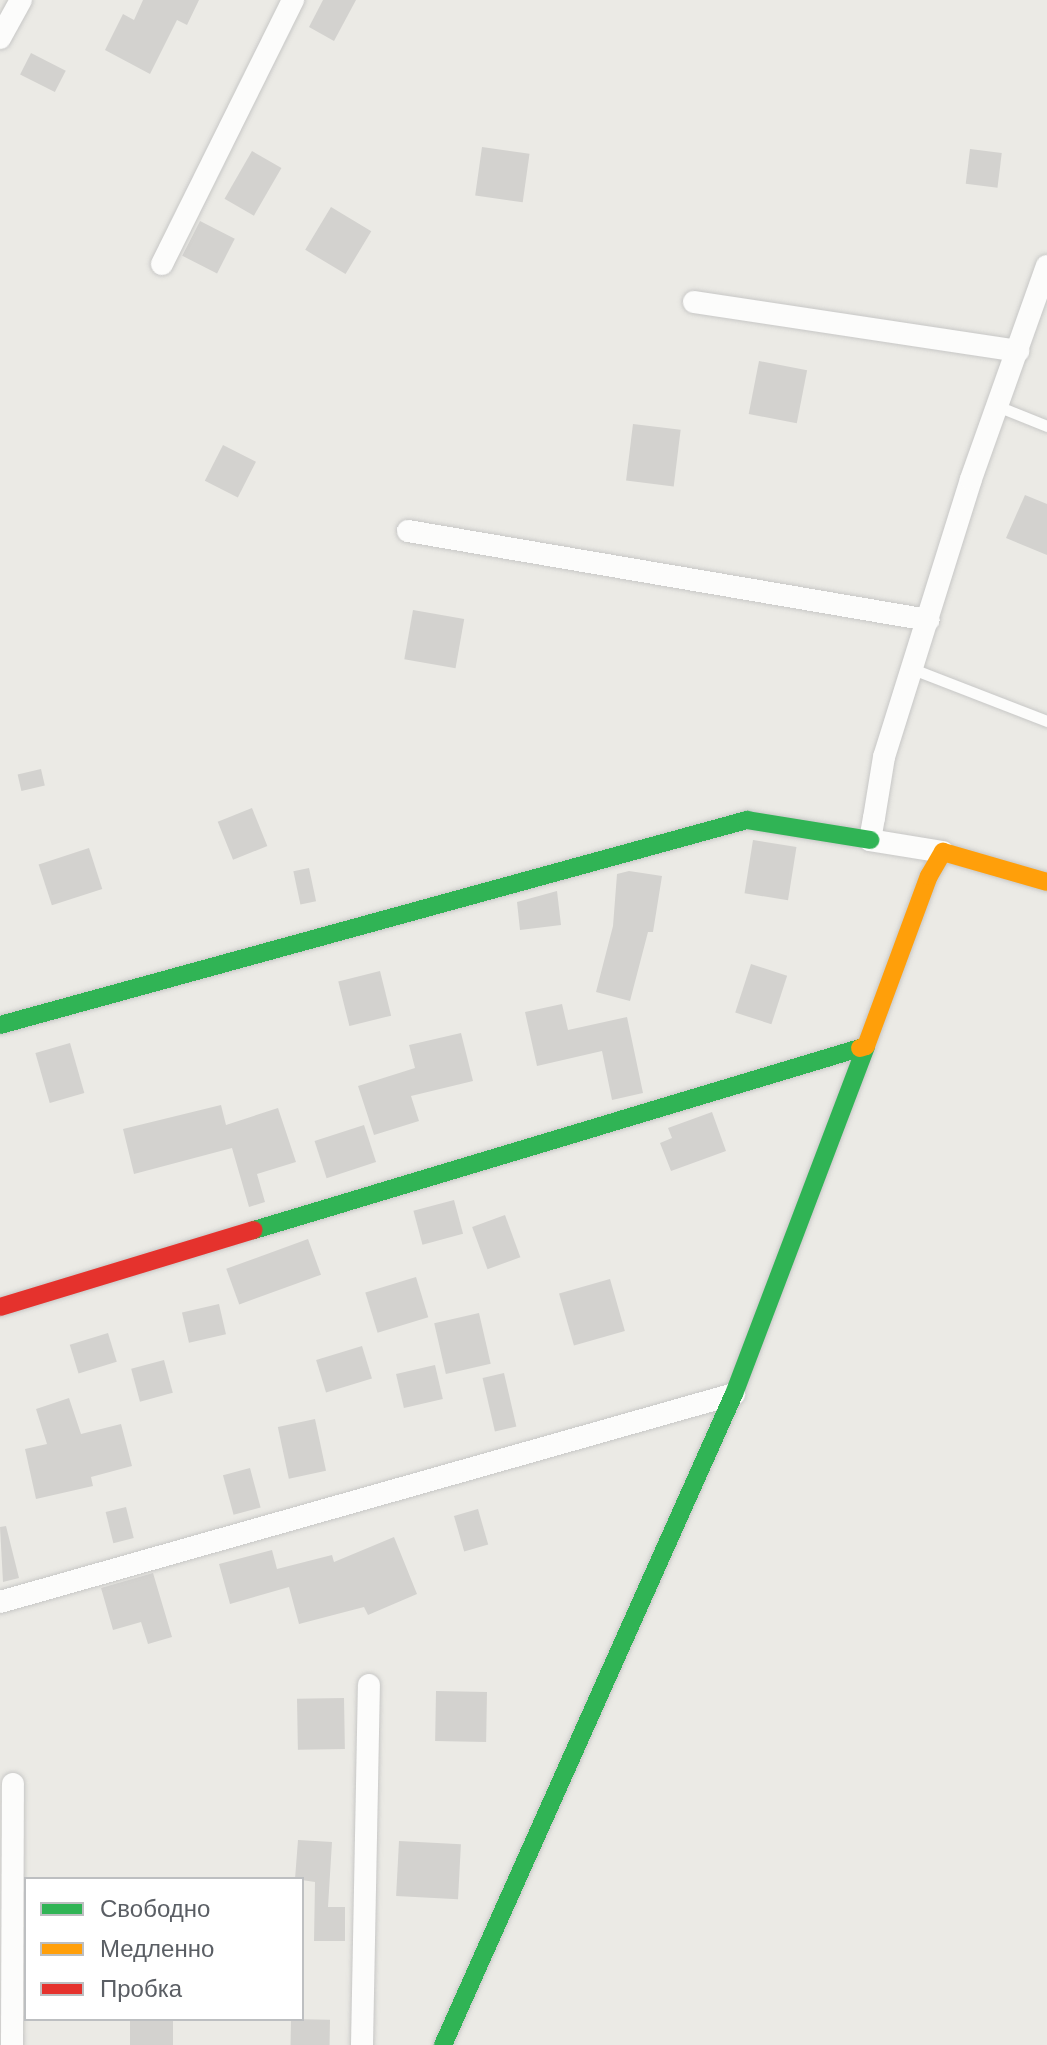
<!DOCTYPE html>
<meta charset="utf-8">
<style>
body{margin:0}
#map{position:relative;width:1047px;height:2045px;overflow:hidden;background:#ebeae5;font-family:Arial,sans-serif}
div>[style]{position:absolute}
.building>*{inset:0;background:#d3d2cf;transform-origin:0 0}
.roads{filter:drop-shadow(0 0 2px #c7c7c6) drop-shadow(0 0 2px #c7c7c6)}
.lane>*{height:11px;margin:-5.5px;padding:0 5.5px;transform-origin:5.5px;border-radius:5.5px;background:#fcfcfb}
.street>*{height:22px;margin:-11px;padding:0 11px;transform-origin:11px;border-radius:11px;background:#fcfcfb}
.fast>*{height:18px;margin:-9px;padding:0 9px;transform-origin:9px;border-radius:9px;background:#30b455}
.slow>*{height:18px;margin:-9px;padding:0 9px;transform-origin:9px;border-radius:9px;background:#ff9f0a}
.jam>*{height:18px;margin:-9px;padding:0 9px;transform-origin:9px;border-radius:9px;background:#e5322d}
span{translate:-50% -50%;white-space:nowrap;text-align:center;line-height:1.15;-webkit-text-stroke:7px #fff;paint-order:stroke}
.legend{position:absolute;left:24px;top:1877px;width:280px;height:144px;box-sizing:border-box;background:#fff;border:2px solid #bdbfc1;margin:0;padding:10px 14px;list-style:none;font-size:24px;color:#5a5e64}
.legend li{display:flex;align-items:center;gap:16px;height:40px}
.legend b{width:40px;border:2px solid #bdbfc1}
</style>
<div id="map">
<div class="building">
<div style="clip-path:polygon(143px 0,199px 0,187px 25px,177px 20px,150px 74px,105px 50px,123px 14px,134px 20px)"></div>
<div style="clip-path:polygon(323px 0,356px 0,334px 41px,309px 27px)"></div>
<div style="left:31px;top:53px;width:39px;height:24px;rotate:27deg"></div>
<div style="left:482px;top:147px;width:48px;height:49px;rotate:8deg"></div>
<div style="left:970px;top:149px;width:32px;height:35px;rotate:7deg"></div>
<div style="left:252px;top:151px;width:34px;height:55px;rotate:30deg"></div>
<div style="left:331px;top:207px;width:47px;height:50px;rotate:31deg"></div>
<div style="left:200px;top:221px;width:39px;height:39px;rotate:27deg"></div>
<div style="left:759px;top:361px;width:49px;height:54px;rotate:11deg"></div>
<div style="left:633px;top:424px;width:48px;height:57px;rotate:7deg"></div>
<div style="left:223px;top:445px;width:37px;height:40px;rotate:27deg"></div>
<div style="clip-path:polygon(1025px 495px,1047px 504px,1047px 555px,1006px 538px)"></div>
<div style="left:413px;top:610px;width:52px;height:50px;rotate:10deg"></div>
<div style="left:41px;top:769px;width:17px;height:24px;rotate:77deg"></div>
<div style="left:252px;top:808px;width:41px;height:37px;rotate:68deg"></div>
<div style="left:753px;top:840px;width:44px;height:54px;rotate:9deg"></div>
<div style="left:89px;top:848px;width:43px;height:53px;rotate:72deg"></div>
<div style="left:309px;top:868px;width:34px;height:16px;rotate:78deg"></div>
<div style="clip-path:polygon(629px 871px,662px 876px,653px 932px,648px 932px,630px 1001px,596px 992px,613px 926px,617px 874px)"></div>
<div style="clip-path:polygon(557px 891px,561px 925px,520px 930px,517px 902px)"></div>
<div style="left:751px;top:964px;width:38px;height:51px;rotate:18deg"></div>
<div style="left:380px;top:971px;width:46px;height:43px;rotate:76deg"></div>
<div style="clip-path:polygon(562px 1004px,568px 1030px,627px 1017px,643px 1093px,612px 1100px,602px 1051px,537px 1066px,525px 1012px)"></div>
<div style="clip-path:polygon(461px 1033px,473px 1081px,411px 1096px,419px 1121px,374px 1135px,358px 1086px,415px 1068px,409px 1045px)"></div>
<div style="left:70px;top:1043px;width:52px;height:36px;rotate:74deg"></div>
<div style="clip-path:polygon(221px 1105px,226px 1125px,278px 1108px,296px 1162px,257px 1174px,265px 1202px,249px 1207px,232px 1148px,134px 1174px,123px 1129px)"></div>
<div style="clip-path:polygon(712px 1112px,726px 1151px,671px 1171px,660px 1143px,672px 1138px,668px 1128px)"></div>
<div style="left:364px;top:1125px;width:39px;height:52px;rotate:72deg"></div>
<div style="left:454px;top:1200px;width:35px;height:42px;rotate:75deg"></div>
<div style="left:505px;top:1215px;width:45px;height:35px;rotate:70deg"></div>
<div style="left:308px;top:1239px;width:38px;height:87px;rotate:70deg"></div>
<div style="left:416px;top:1277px;width:42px;height:53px;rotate:73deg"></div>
<div style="left:610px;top:1279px;width:54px;height:53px;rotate:74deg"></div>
<div style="left:219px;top:1304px;width:31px;height:38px;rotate:77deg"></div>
<div style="left:479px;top:1313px;width:52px;height:46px;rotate:77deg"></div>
<div style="left:108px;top:1333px;width:30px;height:40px;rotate:73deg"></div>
<div style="left:362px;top:1346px;width:34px;height:48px;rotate:73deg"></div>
<div style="left:164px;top:1360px;width:34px;height:34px;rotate:75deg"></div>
<div style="left:435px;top:1365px;width:35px;height:40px;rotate:77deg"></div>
<div style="left:504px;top:1373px;width:55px;height:22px;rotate:77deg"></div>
<div style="clip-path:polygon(69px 1398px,81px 1434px,121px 1424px,132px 1466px,91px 1477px,93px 1486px,36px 1499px,25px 1449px,47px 1444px,36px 1409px)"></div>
<div style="left:315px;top:1419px;width:53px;height:38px;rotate:78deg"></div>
<div style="left:250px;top:1468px;width:41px;height:28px;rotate:75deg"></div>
<div style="left:126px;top:1507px;width:32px;height:21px;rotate:76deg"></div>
<div style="left:478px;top:1509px;width:37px;height:25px;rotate:74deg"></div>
<div style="clip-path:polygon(6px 1526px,19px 1578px,3px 1582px,0 1527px)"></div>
<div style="clip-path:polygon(394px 1537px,417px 1594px,368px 1615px,364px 1607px,299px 1624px,289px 1587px,230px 1604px,219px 1564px,272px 1550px,277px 1569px,332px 1555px,334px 1562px)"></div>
<div style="clip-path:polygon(153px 1573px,172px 1637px,148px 1644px,141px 1622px,113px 1630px,101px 1588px)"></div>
<div style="left:436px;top:1691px;width:51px;height:50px;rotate:1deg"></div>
<div style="left:344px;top:1698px;width:51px;height:47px;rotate:89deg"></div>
<div style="clip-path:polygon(298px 1840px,332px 1842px,328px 1907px,345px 1907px,345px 1941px,314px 1941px,315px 1882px,295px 1879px)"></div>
<div style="left:399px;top:1841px;width:62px;height:55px;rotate:3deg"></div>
<div style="left:130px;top:2019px;width:43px;height:26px"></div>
<div style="left:291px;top:2019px;width:39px;height:26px;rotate:1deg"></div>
</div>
<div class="roads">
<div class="lane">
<div style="left:997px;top:406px;width:54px;rotate:21.8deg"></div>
<div style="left:913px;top:669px;width:144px;rotate:21.2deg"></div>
</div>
<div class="street">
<div style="left:0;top:38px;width:43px;rotate:-61.1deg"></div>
<div style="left:162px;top:264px;width:295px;rotate:-63.6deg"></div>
<div style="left:694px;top:302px;width:328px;rotate:8.6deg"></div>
<div style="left:408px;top:531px;width:528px;rotate:9.71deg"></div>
<div style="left:943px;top:852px;width:74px;rotate:-170.7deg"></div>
<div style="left:870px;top:840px;width:22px;rotate:-80deg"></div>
<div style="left:874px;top:818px;width:62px;rotate:-80.7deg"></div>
<div style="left:884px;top:757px;width:291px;rotate:-72.6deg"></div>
<div style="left:971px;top:479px;width:226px;rotate:-70.4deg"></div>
<div style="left:0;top:1602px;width:763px;rotate:-15.82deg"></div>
<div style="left:12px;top:2045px;width:261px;rotate:-89.8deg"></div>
<div style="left:362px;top:2045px;width:360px;rotate:-88.9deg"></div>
</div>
<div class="fast">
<div style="left:0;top:1025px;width:775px;rotate:-15.35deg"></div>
<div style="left:747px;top:820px;width:125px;rotate:9.2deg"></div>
<div style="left:254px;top:1230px;width:633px;rotate:-16.72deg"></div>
<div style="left:443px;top:2045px;width:713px;rotate:-65.92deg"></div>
<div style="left:734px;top:1394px;width:372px;rotate:-69.2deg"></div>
</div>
<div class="slow">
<div style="left:860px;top:1048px;width:6px;rotate:-18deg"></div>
<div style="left:866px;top:1046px;width:181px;rotate:-69.7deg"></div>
<div style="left:929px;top:876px;width:28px;rotate:-60deg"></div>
<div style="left:943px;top:852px;width:108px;rotate:16.1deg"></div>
</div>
<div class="jam">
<div style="left:0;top:1307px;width:265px;rotate:-16.9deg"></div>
</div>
</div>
<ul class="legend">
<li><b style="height:10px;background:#30b455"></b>Свободно</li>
<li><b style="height:10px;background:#ff9f0a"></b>Медленно</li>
<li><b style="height:10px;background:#e5322d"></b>Пробка</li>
</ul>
</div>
